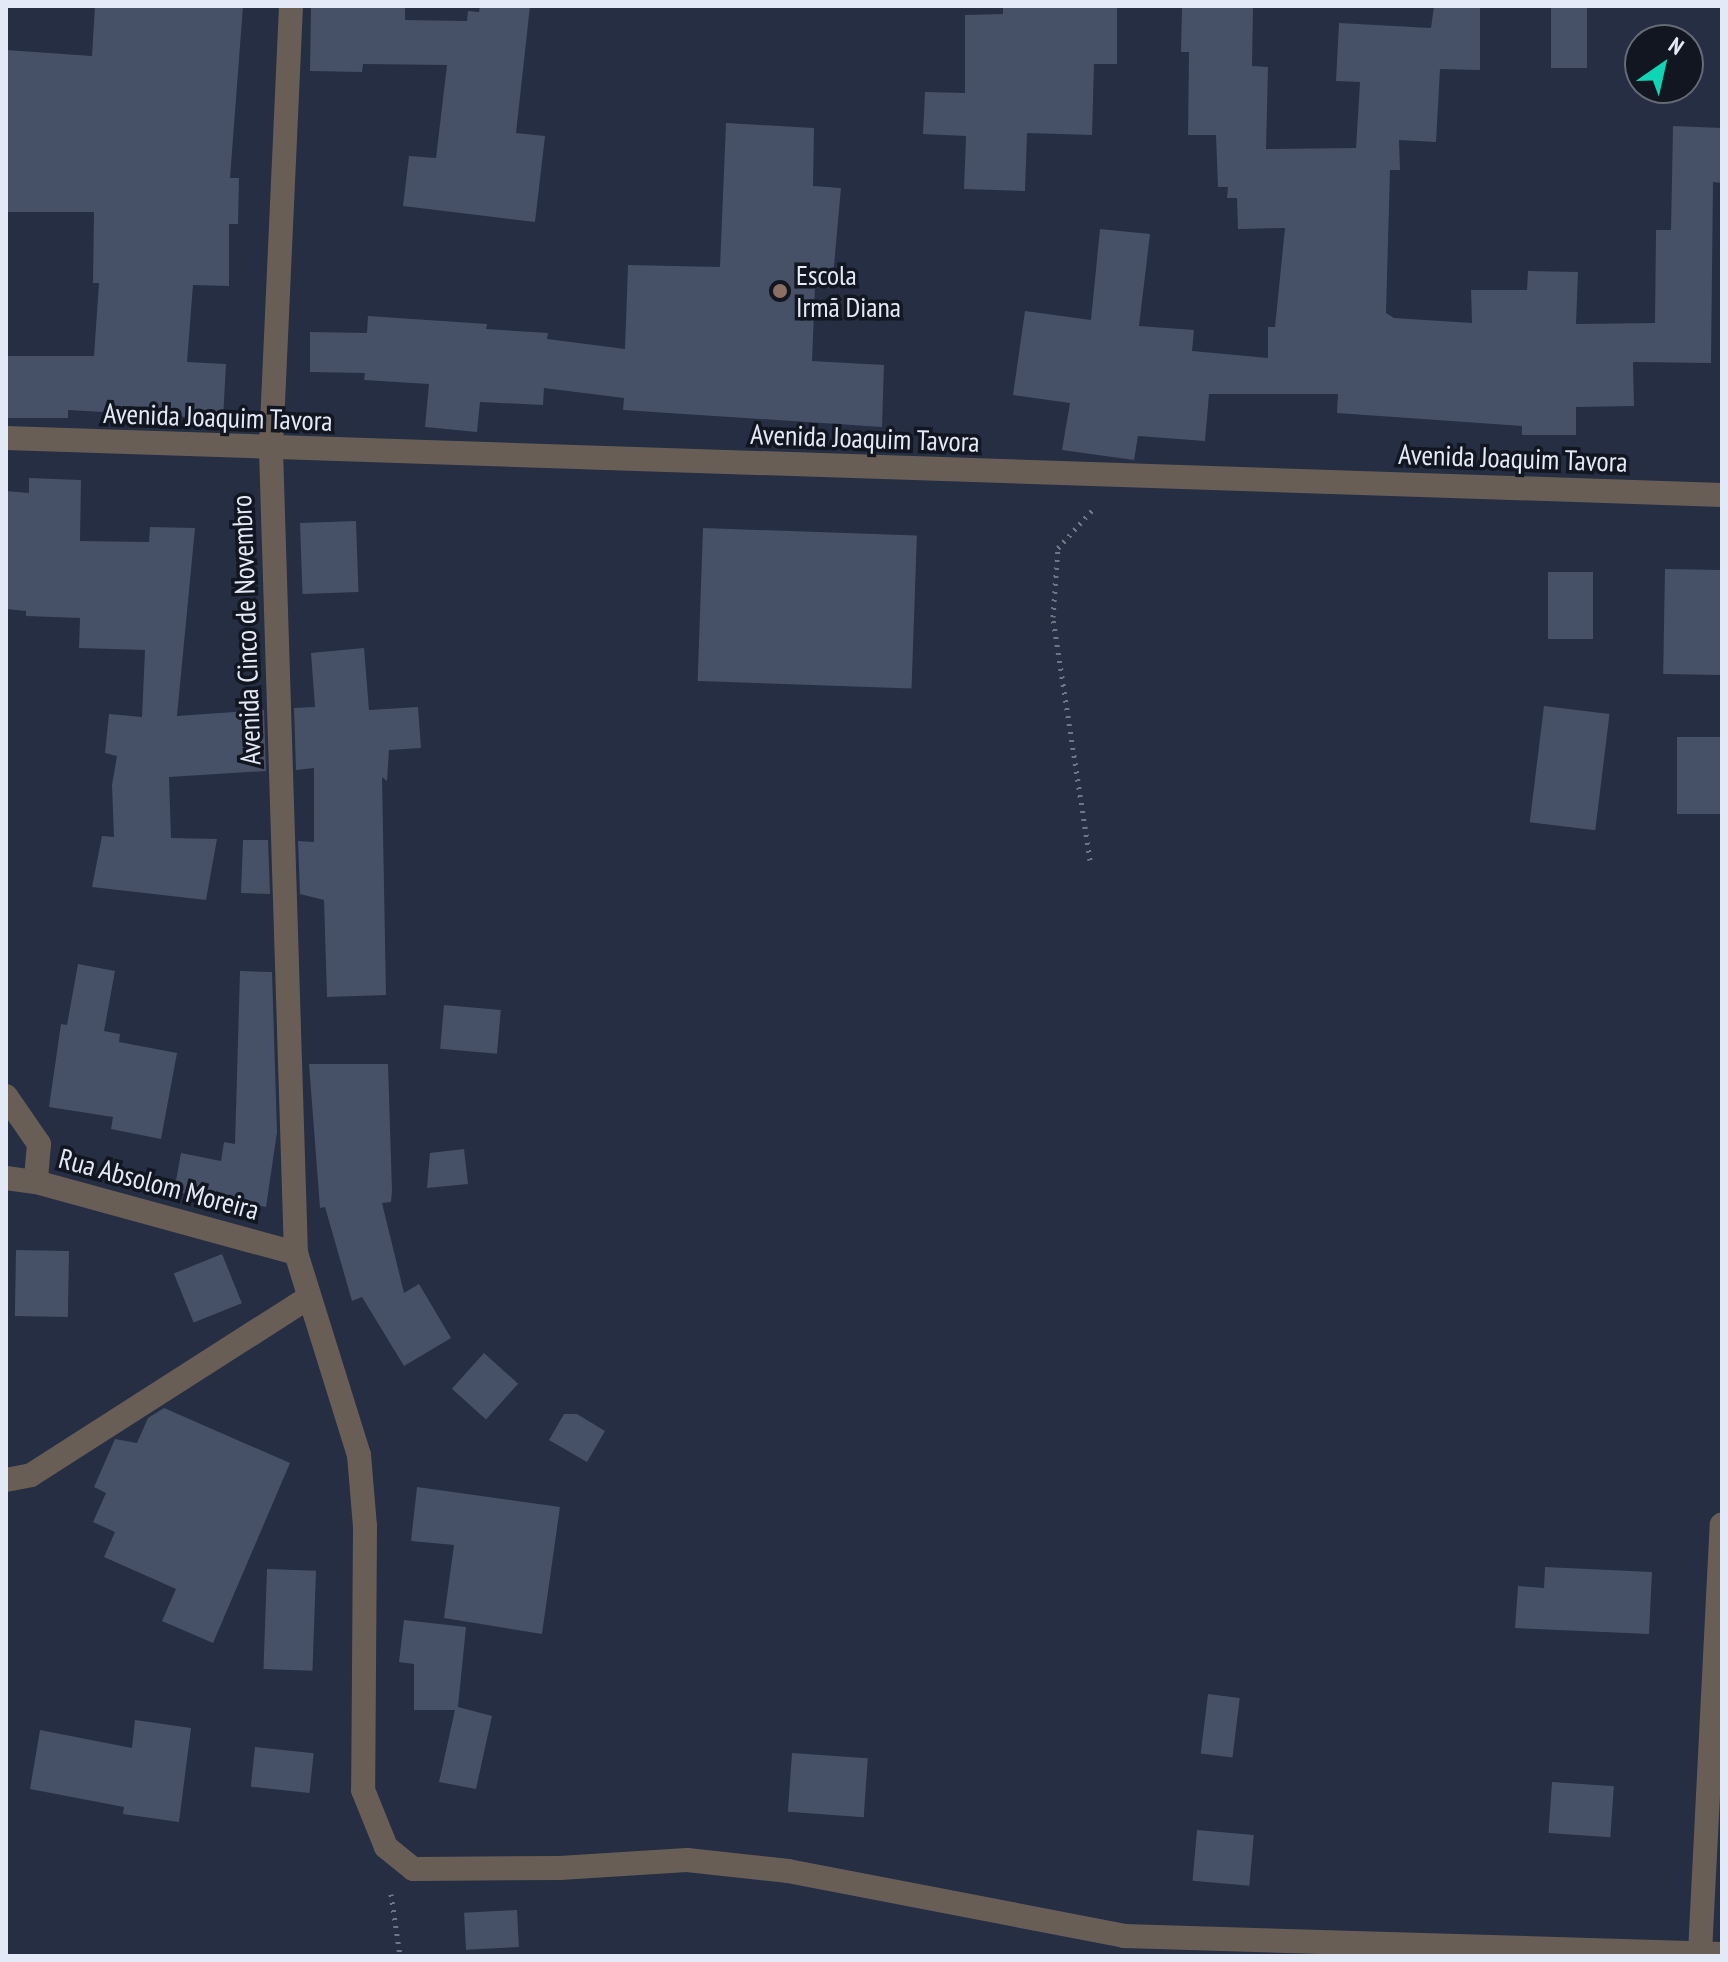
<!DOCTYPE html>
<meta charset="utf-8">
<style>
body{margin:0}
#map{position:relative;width:1728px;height:1962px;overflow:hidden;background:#252e43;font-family:"PT Sans Narrow",sans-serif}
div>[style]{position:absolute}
.building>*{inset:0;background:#465067;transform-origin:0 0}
.path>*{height:5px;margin-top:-2.5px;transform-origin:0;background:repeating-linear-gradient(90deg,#6e7688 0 2px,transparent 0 8px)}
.minor>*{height:24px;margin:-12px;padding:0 12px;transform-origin:12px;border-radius:12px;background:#695e56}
.dots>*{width:22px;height:22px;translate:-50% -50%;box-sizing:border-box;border:4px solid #121620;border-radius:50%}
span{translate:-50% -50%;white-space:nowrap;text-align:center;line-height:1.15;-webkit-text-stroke:7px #121620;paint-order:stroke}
.poi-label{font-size:28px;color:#e3e9f7}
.left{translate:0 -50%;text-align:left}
.street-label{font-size:28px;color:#e3e9f7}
.frame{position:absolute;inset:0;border:8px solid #e3e9f7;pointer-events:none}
.north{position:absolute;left:1624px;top:24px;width:80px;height:80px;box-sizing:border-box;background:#121620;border:2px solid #666a76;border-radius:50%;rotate:34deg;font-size:22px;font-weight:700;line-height:32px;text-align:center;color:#e3e9f7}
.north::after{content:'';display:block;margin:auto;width:28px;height:36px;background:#10d5b4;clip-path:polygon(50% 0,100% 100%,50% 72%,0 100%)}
</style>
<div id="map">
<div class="building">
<div style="clip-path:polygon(95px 6px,243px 6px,230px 178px,239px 178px,238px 224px,229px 224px,229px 286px,193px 285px,187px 362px,226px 364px,223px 419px,68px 410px,68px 418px,6px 418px,6px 356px,94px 356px,99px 283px,93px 283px,94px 212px,6px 212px,6px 50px,92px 56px)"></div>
<div style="clip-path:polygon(311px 6px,405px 6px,405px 20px,467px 21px,468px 11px,479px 12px,480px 6px,530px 6px,516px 133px,545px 136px,535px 222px,403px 206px,409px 156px,436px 158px,447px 65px,363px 64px,362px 72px,310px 71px)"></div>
<div style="clip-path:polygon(1003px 6px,1117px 6px,1117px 64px,1094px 64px,1092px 135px,1027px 133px,1025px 191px,964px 189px,966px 136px,923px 134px,925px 92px,965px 93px,965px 15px,1003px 14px)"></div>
<div style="clip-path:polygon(1182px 6px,1253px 6px,1252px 66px,1268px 67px,1266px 149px,1356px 148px,1360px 82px,1336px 81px,1339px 23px,1431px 28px,1434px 6px,1480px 6px,1480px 70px,1440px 69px,1436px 142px,1399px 140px,1400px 170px,1390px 170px,1386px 313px,1394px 318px,1472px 323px,1471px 290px,1527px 290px,1528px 271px,1578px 272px,1576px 324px,1655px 323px,1656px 230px,1671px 230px,1673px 126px,1722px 128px,1722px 183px,1713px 182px,1711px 363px,1633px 362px,1634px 406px,1576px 407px,1576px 435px,1522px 435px,1522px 426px,1337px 413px,1338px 394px,1209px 394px,1205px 441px,1138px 436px,1134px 460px,1062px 450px,1070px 403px,1013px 395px,1025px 311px,1091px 320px,1100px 229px,1150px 234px,1139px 326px,1194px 330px,1192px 351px,1268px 358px,1268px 327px,1275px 327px,1285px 228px,1238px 229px,1237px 198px,1227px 198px,1228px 187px,1218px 187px,1216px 135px,1188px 135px,1189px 52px,1181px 52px)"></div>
<div style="left:1551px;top:6px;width:36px;height:62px"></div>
<div style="clip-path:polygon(726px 123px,814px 128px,813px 186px,841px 188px,832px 288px,815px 287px,812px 361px,884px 365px,882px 427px,623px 410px,624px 398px,544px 388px,543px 405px,480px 402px,477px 432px,425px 427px,429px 384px,364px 380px,365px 373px,310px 372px,310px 332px,367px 333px,368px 316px,487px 324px,486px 329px,548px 333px,547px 339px,625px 349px,628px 265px,720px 267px)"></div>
<div style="clip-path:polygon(29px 478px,81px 480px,80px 541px,149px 542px,150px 527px,195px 528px,177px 716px,264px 710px,266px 771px,169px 777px,171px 838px,217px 839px,206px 900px,92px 887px,102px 836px,114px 837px,112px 785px,117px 756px,105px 753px,109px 714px,142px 717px,145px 650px,79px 648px,80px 618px,26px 616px,26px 611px,6px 609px,6px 491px,29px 493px)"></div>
<div style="left:356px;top:521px;width:71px;height:56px;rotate:88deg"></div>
<div style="left:703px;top:528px;width:214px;height:153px;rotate:2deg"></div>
<div style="left:1665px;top:569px;width:57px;height:105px;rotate:1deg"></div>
<div style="left:1548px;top:572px;width:45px;height:67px"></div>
<div style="clip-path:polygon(364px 648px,369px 710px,418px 707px,421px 748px,389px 750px,387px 781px,382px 777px,386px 995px,327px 997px,324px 900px,300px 894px,298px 841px,314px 842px,314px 768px,296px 770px,294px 708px,315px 707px,311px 653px)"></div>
<div style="left:1544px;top:706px;width:66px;height:117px;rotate:7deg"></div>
<div style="left:1677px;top:737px;width:45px;height:77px"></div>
<div style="clip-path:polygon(243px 840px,268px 840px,270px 894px,241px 893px)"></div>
<div style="clip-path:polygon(78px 964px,115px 971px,104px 1031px,120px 1034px,119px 1042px,177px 1053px,161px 1139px,111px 1129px,113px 1117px,49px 1107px,61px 1024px,67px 1025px)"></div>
<div style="clip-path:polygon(240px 971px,272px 972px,277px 1132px,266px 1207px,174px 1192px,181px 1153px,221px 1161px,224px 1142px,235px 1144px)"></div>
<div style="left:444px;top:1005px;width:57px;height:44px;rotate:5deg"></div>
<div style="clip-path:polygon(309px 1064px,388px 1064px,392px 1191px,391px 1202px,382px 1203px,404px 1293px,419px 1284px,451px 1338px,404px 1366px,362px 1297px,352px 1301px,325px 1207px,320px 1208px)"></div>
<div style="clip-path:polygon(464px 1149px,468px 1184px,427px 1188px,430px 1153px)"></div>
<div style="left:16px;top:1250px;width:53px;height:66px;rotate:1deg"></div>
<div style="left:222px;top:1254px;width:53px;height:52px;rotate:68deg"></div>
<div style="left:484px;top:1353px;width:46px;height:48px;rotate:42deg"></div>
<div style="clip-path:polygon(164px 1408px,290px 1463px,213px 1643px,162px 1621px,176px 1589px,104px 1557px,115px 1532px,93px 1522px,106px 1493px,94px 1487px,115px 1439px,137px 1443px,148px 1418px)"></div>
<div style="clip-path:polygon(564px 1414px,577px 1414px,605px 1431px,587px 1462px,549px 1440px)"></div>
<div style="clip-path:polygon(417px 1487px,560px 1507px,542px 1634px,444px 1618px,454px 1545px,411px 1541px)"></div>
<div style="clip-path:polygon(1545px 1567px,1652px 1572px,1649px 1634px,1515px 1628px,1518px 1586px,1544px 1588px)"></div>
<div style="left:267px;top:1569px;width:49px;height:100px;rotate:2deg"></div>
<div style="clip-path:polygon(404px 1620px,466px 1627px,458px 1707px,492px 1716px,476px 1789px,439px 1782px,455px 1710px,414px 1710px,414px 1664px,399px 1662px)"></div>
<div style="left:1208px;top:1694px;width:32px;height:60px;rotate:7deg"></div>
<div style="clip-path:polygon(135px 1720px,191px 1728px,179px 1822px,123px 1814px,124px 1807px,30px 1789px,40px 1730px,132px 1748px)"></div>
<div style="left:255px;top:1747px;width:59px;height:40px;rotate:6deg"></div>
<div style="left:792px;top:1753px;width:76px;height:59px;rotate:4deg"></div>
<div style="left:1552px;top:1782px;width:62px;height:51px;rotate:4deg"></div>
<div style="left:1197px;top:1830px;width:57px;height:51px;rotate:5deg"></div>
<div style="left:517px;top:1910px;width:37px;height:53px;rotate:87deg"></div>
</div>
<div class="path">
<div style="left:1090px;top:860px;width:246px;rotate:-98.7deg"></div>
<div style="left:1053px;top:617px;width:69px;rotate:-85.9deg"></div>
<div style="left:1058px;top:548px;width:55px;rotate:-47.9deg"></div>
<div style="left:391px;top:1894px;width:63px;rotate:81.7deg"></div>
</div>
<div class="minor">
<div style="left:291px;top:6px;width:444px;rotate:92.6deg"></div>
<div style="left:271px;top:450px;width:803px;rotate:88.22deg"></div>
<div style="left:296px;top:1253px;width:212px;rotate:72.7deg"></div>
<div style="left:359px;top:1455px;width:71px;rotate:85.2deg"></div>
<div style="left:365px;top:1526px;width:264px;rotate:90.4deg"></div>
<div style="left:363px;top:1790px;width:61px;rotate:68deg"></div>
<div style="left:386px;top:1847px;width:35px;rotate:39deg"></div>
<div style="left:413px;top:1869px;width:147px;rotate:-0.4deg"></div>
<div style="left:560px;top:1868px;width:127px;rotate:-3.6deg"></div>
<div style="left:687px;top:1860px;width:102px;rotate:6.2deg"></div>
<div style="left:788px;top:1871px;width:342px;rotate:10.9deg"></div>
<div style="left:1124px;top:1936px;width:598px;rotate:1.72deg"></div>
<div style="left:6px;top:438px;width:1717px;rotate:1.9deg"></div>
<div style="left:6px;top:1096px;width:58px;rotate:55.5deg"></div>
<div style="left:39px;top:1144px;width:38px;rotate:95deg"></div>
<div style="left:6px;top:1178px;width:30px;rotate:8deg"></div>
<div style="left:36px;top:1182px;width:270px;rotate:15.3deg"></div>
<div style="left:6px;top:1480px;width:25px;rotate:-11deg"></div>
<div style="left:31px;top:1475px;width:329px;rotate:-32.6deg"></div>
<div style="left:1700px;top:1953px;width:429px;rotate:-87.1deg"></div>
</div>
<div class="dots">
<div style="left:780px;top:291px;background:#8d6e63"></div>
</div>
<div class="poi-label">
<span class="left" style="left:796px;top:291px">Escola<br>Irmã Diana</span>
</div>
<div class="street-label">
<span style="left:218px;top:417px;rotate:2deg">Avenida Joaquim Tavora</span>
<span style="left:865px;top:438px;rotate:2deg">Avenida Joaquim Tavora</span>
<span style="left:1513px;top:458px;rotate:2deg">Avenida Joaquim Tavora</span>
<span style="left:246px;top:630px;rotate:-92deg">Avenida Cinco de Novembro</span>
<span style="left:159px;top:1184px;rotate:15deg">Rua Absolom Moreira</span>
</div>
<div class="frame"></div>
<div class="north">N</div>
</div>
